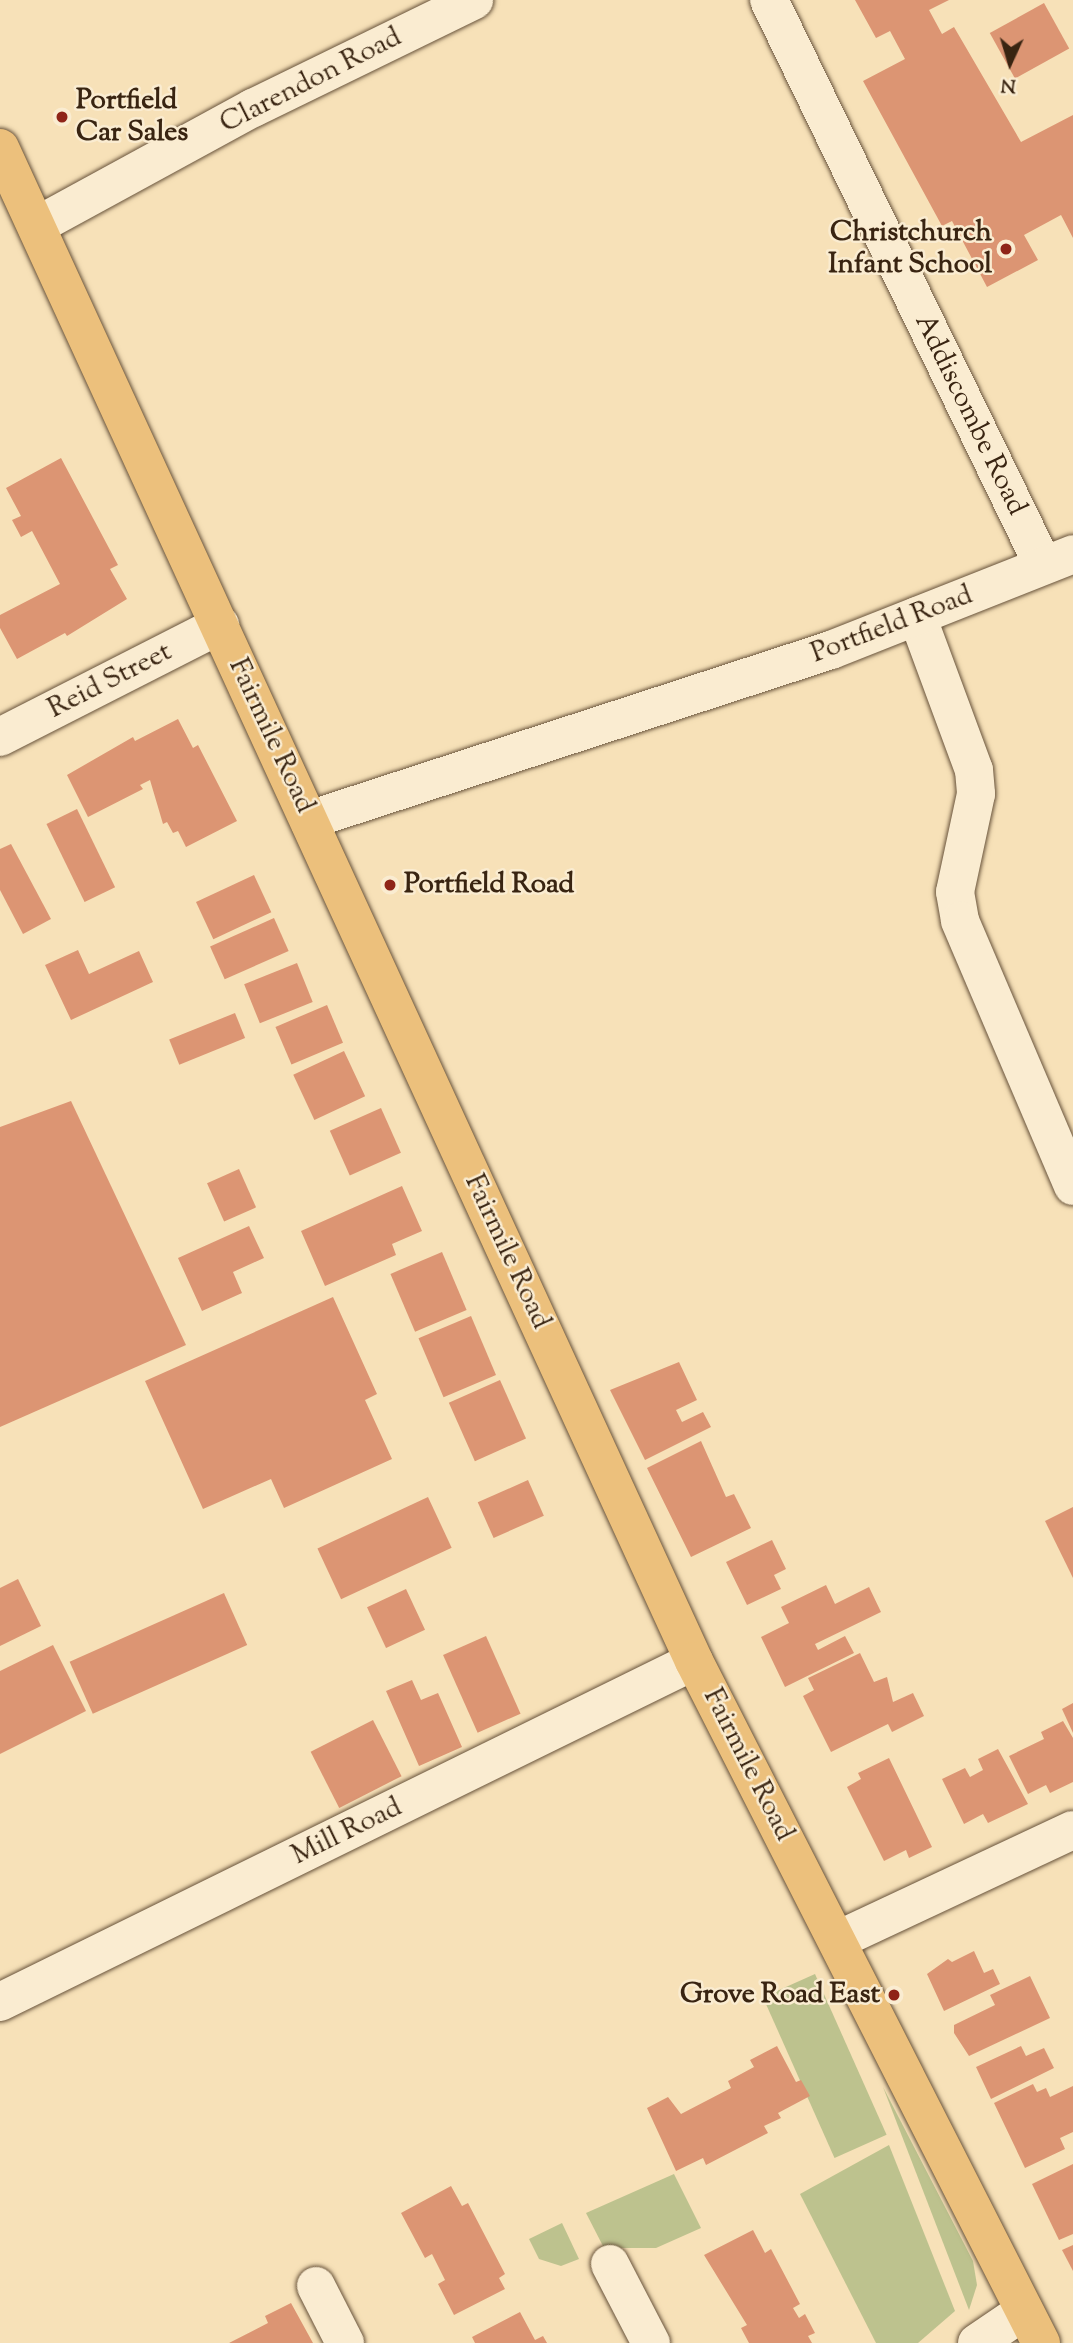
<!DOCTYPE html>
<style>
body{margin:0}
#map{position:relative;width:1073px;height:2343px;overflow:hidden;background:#f7e1b8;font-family:"Sorts Mill Goudy",serif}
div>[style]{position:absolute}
.green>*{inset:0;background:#bdc28e;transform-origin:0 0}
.building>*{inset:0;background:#dc9573;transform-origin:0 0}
.roads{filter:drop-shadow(0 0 2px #68533b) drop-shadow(0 0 2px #68533b)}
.minor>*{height:38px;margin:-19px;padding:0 19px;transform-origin:19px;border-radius:19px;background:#faecd1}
.major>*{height:38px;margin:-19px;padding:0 19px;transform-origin:19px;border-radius:19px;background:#ecc07c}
.dots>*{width:19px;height:19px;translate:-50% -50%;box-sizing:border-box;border:4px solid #faecd1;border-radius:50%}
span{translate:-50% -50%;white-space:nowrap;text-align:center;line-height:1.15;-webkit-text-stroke:5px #faecd1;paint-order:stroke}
.street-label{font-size:28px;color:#392411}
.poi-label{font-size:28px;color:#392411;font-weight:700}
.left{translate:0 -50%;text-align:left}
.right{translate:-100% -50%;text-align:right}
.north{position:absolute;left:975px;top:28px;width:70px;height:70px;-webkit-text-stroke:5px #faecd1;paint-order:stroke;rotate:184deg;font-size:19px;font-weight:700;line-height:28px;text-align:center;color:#392411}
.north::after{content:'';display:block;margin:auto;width:24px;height:32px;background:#392411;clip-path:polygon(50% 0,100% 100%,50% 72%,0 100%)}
</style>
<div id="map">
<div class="green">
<div style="left:815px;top:1974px;width:176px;height:57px;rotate:66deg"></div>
<div style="clip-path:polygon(883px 2087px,973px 2261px,977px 2285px,969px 2310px)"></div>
<div style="clip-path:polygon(889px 2145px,955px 2311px,918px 2343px,876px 2343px,800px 2194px)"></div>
<div style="clip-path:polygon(674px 2174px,701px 2228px,656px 2248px,604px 2248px,586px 2213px)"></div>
<div style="clip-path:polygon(562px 2223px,579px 2259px,561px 2266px,539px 2259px,529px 2239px)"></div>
</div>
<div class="building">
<div style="clip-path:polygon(855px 0,949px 0,929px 10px,942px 34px,954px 27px,1021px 142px,1073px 115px,1073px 238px,1061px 215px,1024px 235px,1038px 260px,987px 287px,952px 221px,942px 226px,863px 81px,905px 59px,890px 31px,876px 38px)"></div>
<div style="left:1044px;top:3px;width:52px;height:62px;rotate:61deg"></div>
<div style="clip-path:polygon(61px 458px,118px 565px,110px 569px,127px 599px,67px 636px,65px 633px,17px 659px,0 628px,0 615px,60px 584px,32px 531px,21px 537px,12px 520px,21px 516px,6px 488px)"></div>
<div style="clip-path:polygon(178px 719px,193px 748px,198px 745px,237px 821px,186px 847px,178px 831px,173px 833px,167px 822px,163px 824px,150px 780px,140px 785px,143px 789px,88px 817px,67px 775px,133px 737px,135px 741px)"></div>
<div style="left:77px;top:809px;width:87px;height:34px;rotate:64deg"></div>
<div style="clip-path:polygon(11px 844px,51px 919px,23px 934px,0 890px,0 849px)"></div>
<div style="left:254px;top:875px;width:41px;height:64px;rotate:65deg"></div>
<div style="left:274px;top:918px;width:36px;height:70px;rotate:66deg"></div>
<div style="clip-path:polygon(78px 950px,89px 974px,139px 951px,153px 982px,71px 1020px,45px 965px)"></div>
<div style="left:297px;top:963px;width:42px;height:57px;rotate:68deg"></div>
<div style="left:327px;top:1005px;width:41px;height:56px;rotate:67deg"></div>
<div style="left:235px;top:1013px;width:27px;height:71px;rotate:68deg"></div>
<div style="left:344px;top:1051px;width:50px;height:56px;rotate:65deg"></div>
<div style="clip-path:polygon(71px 1101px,186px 1345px,0 1427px,0 1127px)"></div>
<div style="left:381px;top:1108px;width:49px;height:56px;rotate:66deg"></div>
<div style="left:239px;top:1169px;width:42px;height:35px;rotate:66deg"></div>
<div style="clip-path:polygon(402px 1186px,422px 1231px,392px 1244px,396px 1255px,325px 1286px,301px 1231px)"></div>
<div style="clip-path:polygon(249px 1226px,264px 1258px,233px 1272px,242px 1293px,202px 1311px,178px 1258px)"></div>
<div style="left:442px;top:1252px;width:63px;height:56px;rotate:67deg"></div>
<div style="clip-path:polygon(333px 1297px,377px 1394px,365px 1400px,392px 1459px,284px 1508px,271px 1479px,203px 1509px,145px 1381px)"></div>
<div style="left:471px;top:1316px;width:64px;height:57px;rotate:67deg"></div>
<div style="clip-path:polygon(679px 1362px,697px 1400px,676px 1410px,682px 1422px,703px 1412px,711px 1427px,645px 1460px,610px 1390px)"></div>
<div style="left:500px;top:1380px;width:64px;height:56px;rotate:66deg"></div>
<div style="clip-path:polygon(701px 1441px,726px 1497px,734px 1494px,751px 1528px,691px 1557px,647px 1468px)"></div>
<div style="left:528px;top:1480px;width:39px;height:55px;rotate:66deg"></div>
<div style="left:428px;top:1497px;width:56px;height:122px;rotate:65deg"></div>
<div style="clip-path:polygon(1073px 1507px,1073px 1578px,1045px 1521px)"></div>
<div style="clip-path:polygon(772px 1540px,786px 1569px,774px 1575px,781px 1589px,747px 1605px,726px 1562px)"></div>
<div style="clip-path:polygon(18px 1579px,41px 1626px,0 1646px,0 1588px)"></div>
<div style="clip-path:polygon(826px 1585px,835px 1604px,869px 1587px,881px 1612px,815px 1644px,818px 1650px,845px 1636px,854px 1653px,785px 1687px,761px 1637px,789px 1623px,781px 1607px)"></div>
<div style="left:406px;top:1589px;width:45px;height:43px;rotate:65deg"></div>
<div style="left:224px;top:1593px;width:57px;height:169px;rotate:66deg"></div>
<div style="left:486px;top:1636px;width:85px;height:47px;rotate:66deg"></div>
<div style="clip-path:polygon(53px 1645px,86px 1711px,0 1754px,0 1671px)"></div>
<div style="clip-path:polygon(860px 1653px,874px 1682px,887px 1677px,893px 1702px,913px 1693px,924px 1716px,892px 1732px,888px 1724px,831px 1752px,803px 1696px,814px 1690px,808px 1678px)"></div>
<div style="clip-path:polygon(412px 1680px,421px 1700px,438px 1693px,462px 1747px,419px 1766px,386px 1691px)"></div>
<div style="clip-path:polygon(1073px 1703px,1073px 1733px,1062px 1709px)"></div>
<div style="left:373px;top:1720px;width:63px;height:70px;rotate:63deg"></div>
<div style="clip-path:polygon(1063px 1721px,1073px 1738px,1073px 1782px,1050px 1793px,1046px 1785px,1028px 1794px,1009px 1756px,1044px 1739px,1041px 1732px)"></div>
<div style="clip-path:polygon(998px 1749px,1028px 1804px,988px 1823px,983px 1814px,964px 1824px,942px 1779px,965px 1768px,970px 1777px,983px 1770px,978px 1759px)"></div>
<div style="clip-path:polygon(889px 1758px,932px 1847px,909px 1858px,906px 1850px,884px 1861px,847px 1787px,861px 1779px,858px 1773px)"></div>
<div style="clip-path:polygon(974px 1951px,984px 1973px,993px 1969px,1000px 1984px,944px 2011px,927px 1974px,948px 1959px,952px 1962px)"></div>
<div style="clip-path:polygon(1030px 1976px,1050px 2018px,969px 2056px,954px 2033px,954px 2025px,995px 2005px,990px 1995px)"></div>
<div style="clip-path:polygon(777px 2046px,796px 2082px,801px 2080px,810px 2096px,778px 2113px,781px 2118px,764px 2126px,768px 2133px,706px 2165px,703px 2158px,676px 2171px,647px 2108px,668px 2097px,681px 2114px,731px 2088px,728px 2081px,754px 2067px,750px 2060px)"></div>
<div style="clip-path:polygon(1021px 2046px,1026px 2056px,1044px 2048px,1054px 2068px,991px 2099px,976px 2067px)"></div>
<div style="clip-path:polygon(1033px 2084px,1037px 2092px,1046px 2088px,1050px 2097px,1073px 2086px,1073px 2132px,1060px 2138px,1065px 2149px,1025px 2168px,994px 2103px)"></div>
<div style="clip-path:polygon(1073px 2164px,1073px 2234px,1059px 2240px,1032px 2184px)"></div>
<div style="clip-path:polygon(451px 2186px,462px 2206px,468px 2203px,505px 2274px,499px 2278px,505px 2289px,454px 2315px,438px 2284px,445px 2280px,432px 2254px,425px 2258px,401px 2213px)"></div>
<div style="clip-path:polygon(753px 2230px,765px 2253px,771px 2249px,800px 2304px,793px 2308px,799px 2318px,805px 2314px,815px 2333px,808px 2336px,812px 2343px,749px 2343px,741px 2328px,747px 2325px,704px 2255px)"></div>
<div style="clip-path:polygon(1073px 2245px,1073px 2271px,1062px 2250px)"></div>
<div style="clip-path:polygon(291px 2303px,313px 2343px,229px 2343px,268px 2323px,265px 2316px)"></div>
<div style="clip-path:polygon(520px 2312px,535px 2340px,543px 2336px,547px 2343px,475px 2343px,472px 2337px)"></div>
</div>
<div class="roads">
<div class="minor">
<div style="left:769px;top:0;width:628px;rotate:64.13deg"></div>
<div style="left:38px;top:225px;width:245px;rotate:-28.6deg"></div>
<div style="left:253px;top:108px;width:246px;rotate:-26deg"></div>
<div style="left:917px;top:616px;width:164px;rotate:69.7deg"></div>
<div style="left:974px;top:770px;width:24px;rotate:85deg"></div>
<div style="left:976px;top:794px;width:100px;rotate:102.1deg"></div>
<div style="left:955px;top:892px;width:29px;rotate:80deg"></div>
<div style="left:960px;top:921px;width:288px;rotate:66.9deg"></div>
<div style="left:0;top:737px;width:247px;rotate:-27deg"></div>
<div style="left:309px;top:820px;width:549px;rotate:-18.04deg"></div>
<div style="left:831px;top:650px;width:260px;rotate:-21.6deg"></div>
<div style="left:838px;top:1940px;width:259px;rotate:-25.1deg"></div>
<div style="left:0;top:2002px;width:773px;rotate:-26.17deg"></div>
<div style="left:610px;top:2264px;width:89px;rotate:62.6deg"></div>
<div style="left:316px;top:2286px;width:64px;rotate:63deg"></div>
<div style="left:977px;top:2343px;width:57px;rotate:-34.2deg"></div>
</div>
<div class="major">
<div style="left:0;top:148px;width:1665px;rotate:65.36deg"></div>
<div style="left:694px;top:1661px;width:765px;rotate:63.03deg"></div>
</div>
</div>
<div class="dots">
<div style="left:62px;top:117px;background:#8f2418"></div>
<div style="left:1006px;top:249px;background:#8f2418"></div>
<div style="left:390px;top:885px;background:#8f2418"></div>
<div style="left:894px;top:1995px;background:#8f2418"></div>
</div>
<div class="street-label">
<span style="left:311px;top:81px;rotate:-27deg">Clarendon Road</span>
<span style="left:970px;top:415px;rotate:64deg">Addiscombe Road</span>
<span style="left:892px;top:625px;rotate:-21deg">Portfield Road</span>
<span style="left:110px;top:681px;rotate:-27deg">Reid Street</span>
<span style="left:271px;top:736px;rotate:65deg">Fairmile Road</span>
<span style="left:507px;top:1252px;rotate:65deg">Fairmile Road</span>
<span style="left:748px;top:1765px;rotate:63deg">Fairmile Road</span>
<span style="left:347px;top:1832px;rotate:-26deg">Mill Road</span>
</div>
<div class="poi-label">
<span class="left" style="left:76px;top:117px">Portfield<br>Car Sales</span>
<span class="right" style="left:992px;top:249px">Christchurch<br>Infant School</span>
<span class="left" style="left:404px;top:885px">Portfield Road</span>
<span class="right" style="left:880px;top:1995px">Grove Road East</span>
</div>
<div class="north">N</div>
</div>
